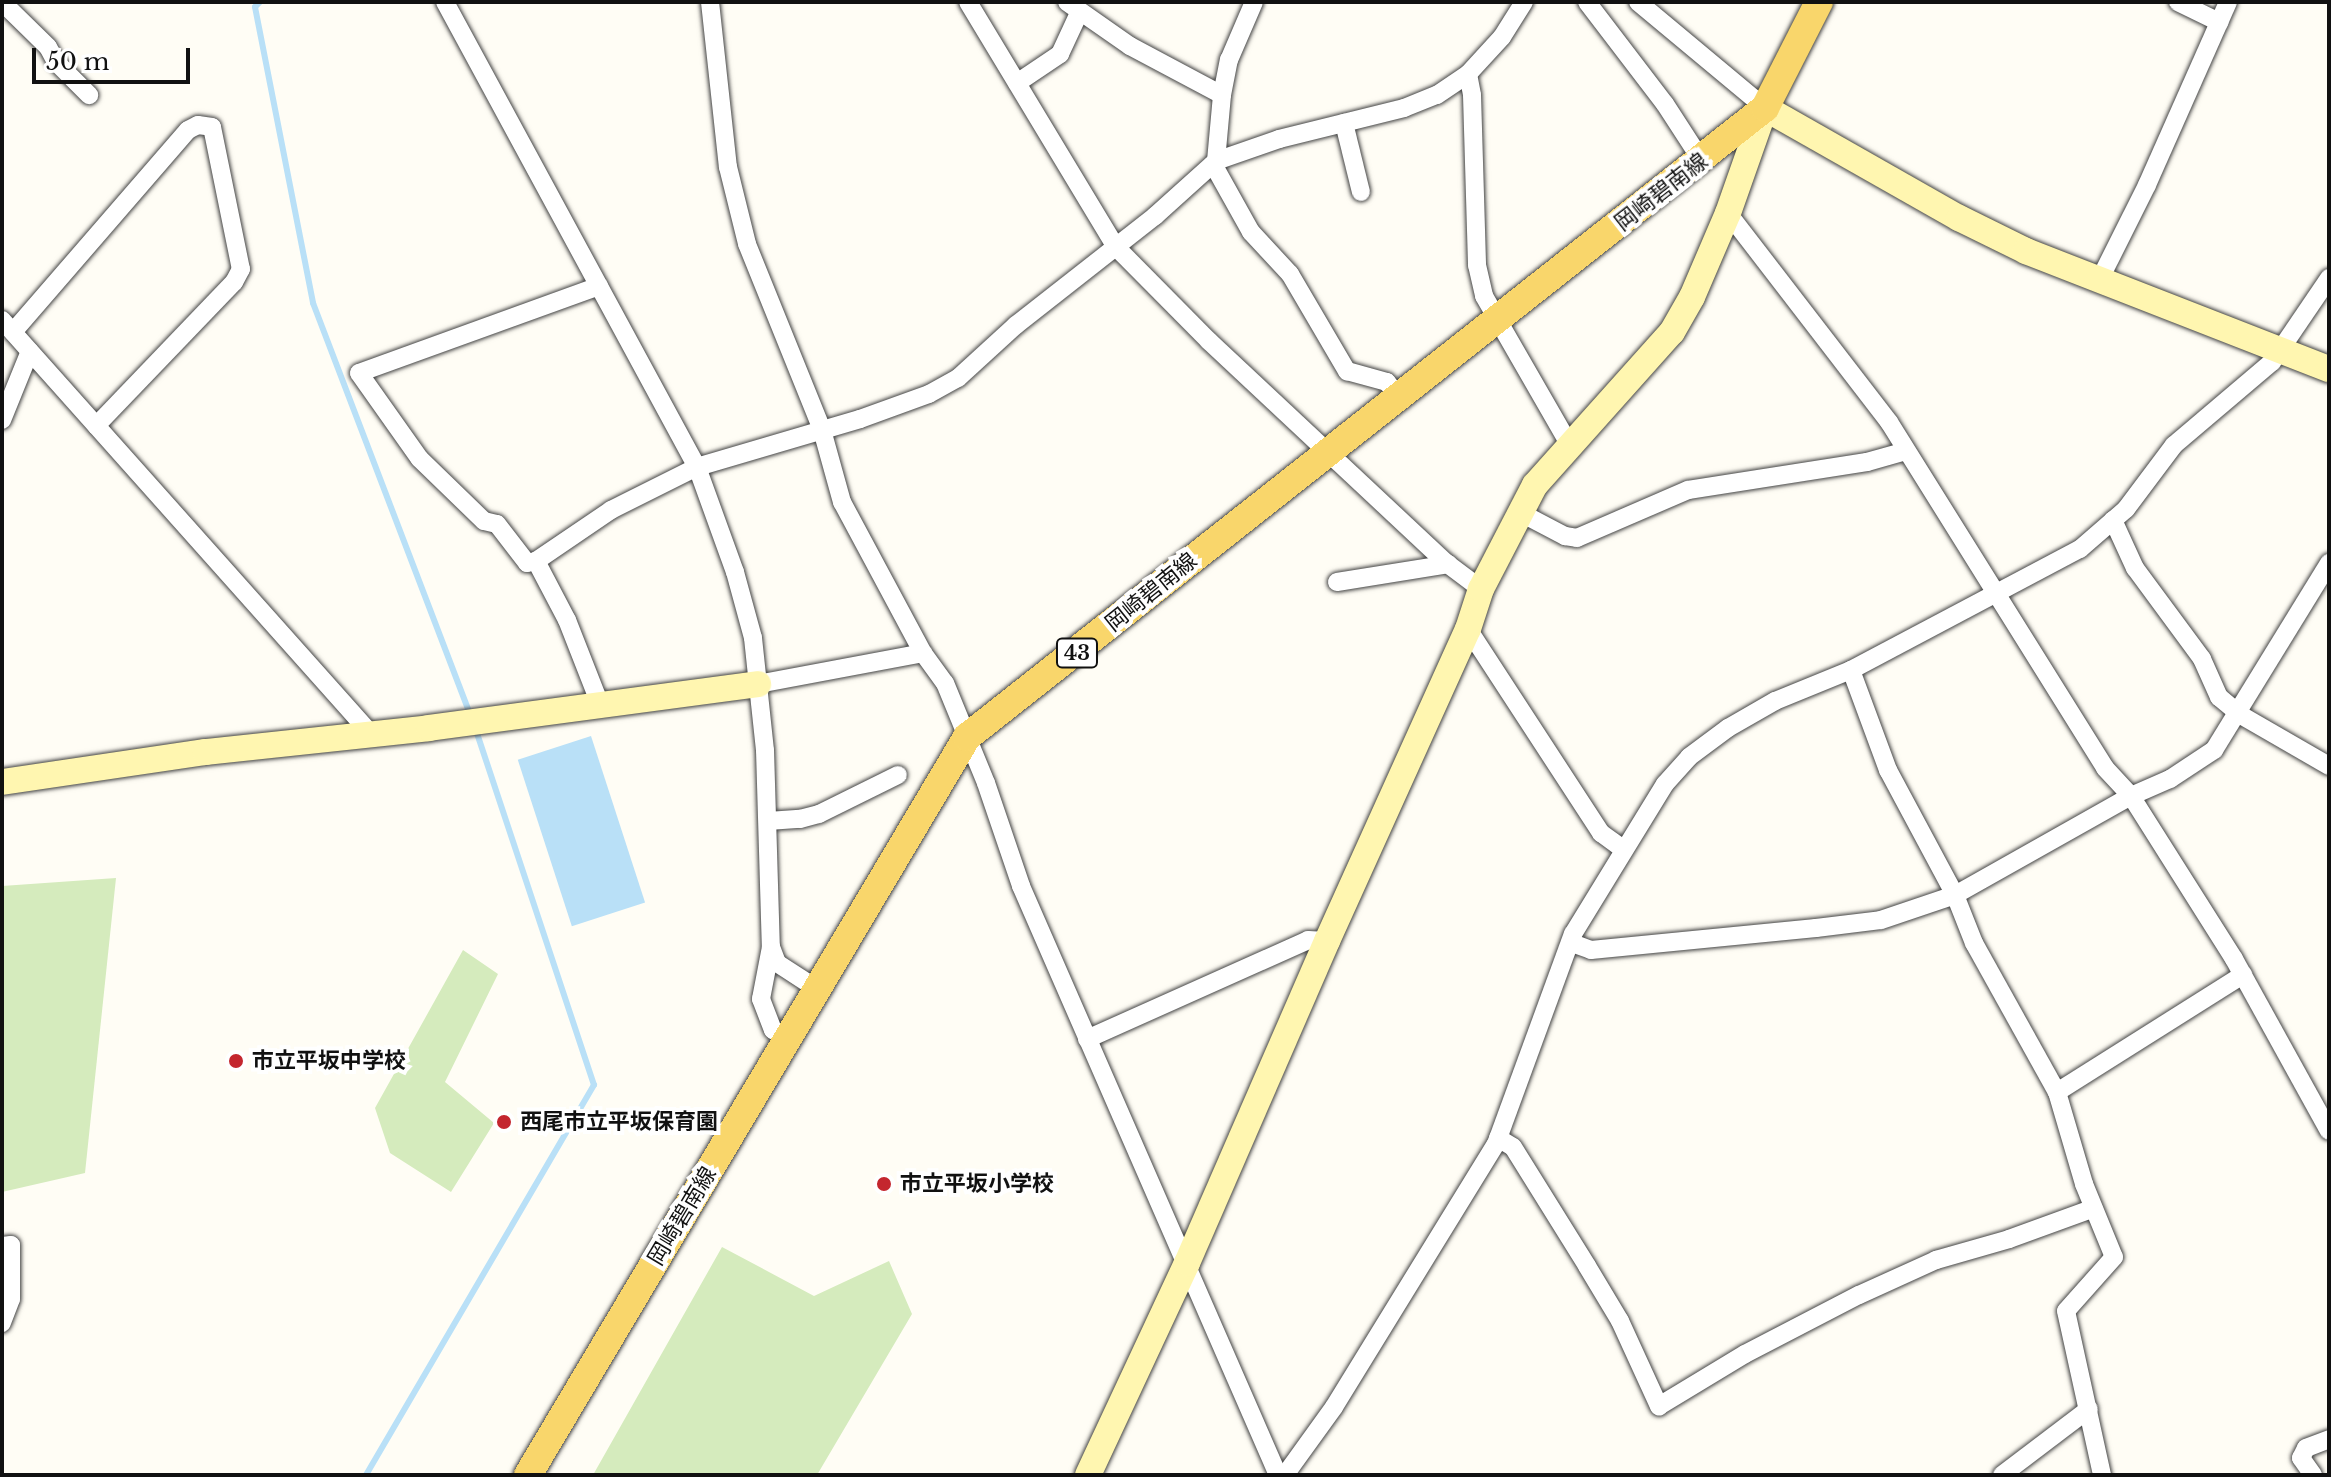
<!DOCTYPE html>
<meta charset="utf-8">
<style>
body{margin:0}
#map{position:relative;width:2331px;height:1477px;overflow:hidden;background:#fffdf5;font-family:"Libre Baskerville","Noto Sans JP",serif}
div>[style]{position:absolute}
.green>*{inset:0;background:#d5ebbd}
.water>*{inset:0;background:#b9e0f7;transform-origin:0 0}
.stream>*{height:6px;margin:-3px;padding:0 3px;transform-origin:3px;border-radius:3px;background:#b9e0f7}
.roads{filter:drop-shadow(0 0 2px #444) drop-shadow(0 0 2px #444)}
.street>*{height:18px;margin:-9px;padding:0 9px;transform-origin:9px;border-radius:9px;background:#fff}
.secondary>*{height:26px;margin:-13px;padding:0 13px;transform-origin:13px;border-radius:13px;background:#fff6b0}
.primary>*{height:28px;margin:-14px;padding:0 14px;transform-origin:14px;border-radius:14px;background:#f9d66b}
.dots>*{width:22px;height:22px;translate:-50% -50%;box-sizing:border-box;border:4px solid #fff;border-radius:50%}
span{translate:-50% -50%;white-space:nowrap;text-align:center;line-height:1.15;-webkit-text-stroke:8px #fff;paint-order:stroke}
.shield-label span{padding:2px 6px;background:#fff;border:2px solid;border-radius:6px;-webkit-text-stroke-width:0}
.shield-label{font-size:20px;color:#111;font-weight:700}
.street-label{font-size:22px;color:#111}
.poi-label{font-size:22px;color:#111;font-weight:700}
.left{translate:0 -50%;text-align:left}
.frame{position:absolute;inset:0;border:4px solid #111;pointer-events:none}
.scale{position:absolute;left:32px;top:48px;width:158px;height:36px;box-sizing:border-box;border:4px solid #111;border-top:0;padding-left:10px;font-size:24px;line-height:28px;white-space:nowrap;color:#111;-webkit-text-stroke:6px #fff;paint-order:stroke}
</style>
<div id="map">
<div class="green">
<div style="clip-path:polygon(116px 878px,85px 1173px,2px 1192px,2px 886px)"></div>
<div style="clip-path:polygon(463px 950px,498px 974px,445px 1082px,494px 1123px,451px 1192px,390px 1153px,375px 1108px)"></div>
<div style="clip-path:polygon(722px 1247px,814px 1296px,889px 1261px,912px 1314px,817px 1475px,593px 1475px)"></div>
</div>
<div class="water">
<div style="left:591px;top:736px;width:175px;height:77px;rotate:72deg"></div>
</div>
<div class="stream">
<div style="left:260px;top:2px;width:7px;rotate:135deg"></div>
<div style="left:255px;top:7px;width:302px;rotate:78.9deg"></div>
<div style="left:313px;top:303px;width:443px;rotate:69.1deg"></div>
<div style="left:366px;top:1475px;width:452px;rotate:-59.7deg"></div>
<div style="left:594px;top:1085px;width:376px;rotate:-108.4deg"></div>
</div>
<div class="roads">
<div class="street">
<div style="left:2px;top:2px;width:64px;rotate:44.4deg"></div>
<div style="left:48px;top:47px;width:17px;rotate:62deg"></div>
<div style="left:56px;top:62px;width:47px;rotate:45deg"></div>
<div style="left:445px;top:2px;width:529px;rotate:61.55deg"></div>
<div style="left:697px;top:467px;width:112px;rotate:70.1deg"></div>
<div style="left:735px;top:572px;width:68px;rotate:74.7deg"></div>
<div style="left:753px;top:638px;width:113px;rotate:83.9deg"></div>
<div style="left:765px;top:750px;width:197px;rotate:88.3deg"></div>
<div style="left:771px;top:947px;width:53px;rotate:100.9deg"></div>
<div style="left:761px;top:999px;width:33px;rotate:69deg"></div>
<div style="left:773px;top:1030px;width:17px;rotate:31deg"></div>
<div style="left:710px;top:2px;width:166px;rotate:83.8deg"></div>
<div style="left:728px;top:167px;width:79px;rotate:76.1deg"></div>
<div style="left:747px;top:244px;width:201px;rotate:68deg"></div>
<div style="left:822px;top:430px;width:75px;rotate:74.5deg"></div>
<div style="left:842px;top:502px;width:171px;rotate:61.8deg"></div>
<div style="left:923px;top:653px;width:37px;rotate:54deg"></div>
<div style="left:945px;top:683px;width:108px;rotate:67.7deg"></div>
<div style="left:986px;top:783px;width:109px;rotate:71.2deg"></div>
<div style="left:1021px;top:886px;width:643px;rotate:66.43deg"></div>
<div style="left:968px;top:2px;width:286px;rotate:58.9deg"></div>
<div style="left:1116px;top:247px;width:132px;rotate:45.3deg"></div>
<div style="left:1209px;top:341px;width:323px;rotate:43.1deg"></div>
<div style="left:1445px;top:562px;width:45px;rotate:36.9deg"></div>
<div style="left:1067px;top:2px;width:77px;rotate:34.9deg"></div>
<div style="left:1130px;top:46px;width:104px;rotate:28deg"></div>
<div style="left:1587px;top:2px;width:128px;rotate:52.6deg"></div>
<div style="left:1665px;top:104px;width:68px;rotate:57deg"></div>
<div style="left:1638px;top:2px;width:165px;rotate:39.8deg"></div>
<div style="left:2178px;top:2px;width:46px;rotate:26deg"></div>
<div style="left:1468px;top:74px;width:21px;rotate:79deg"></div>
<div style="left:1472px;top:95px;width:170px;rotate:88.3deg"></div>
<div style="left:1477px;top:265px;width:32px;rotate:77deg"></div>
<div style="left:1484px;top:296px;width:171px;rotate:60.1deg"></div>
<div style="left:1017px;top:83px;width:52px;rotate:-34deg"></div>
<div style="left:1060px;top:54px;width:47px;rotate:-65.1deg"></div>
<div style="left:1344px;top:123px;width:71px;rotate:76.2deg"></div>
<div style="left:1216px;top:161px;width:66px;rotate:-84.8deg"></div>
<div style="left:1222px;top:95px;width:36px;rotate:-79deg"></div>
<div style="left:1229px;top:60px;width:63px;rotate:-66.7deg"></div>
<div style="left:1213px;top:164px;width:78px;rotate:60.8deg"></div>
<div style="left:1251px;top:232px;width:57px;rotate:47.1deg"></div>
<div style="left:1290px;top:274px;width:113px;rotate:59.6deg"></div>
<div style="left:1347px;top:371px;width:41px;rotate:15.4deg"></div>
<div style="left:1387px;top:382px;width:17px;rotate:54deg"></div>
<div style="left:1728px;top:213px;width:264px;rotate:52.4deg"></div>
<div style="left:1889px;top:422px;width:408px;rotate:58deg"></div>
<div style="left:2105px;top:768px;width:38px;rotate:47deg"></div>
<div style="left:2131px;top:796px;width:193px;rotate:57.7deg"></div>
<div style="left:2234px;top:959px;width:196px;rotate:61.1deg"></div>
<div style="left:2100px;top:279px;width:105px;rotate:-63.4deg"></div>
<div style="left:2147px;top:185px;width:200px;rotate:-66.1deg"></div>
<div style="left:599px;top:286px;width:255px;rotate:160.1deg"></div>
<div style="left:359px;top:373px;width:105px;rotate:54.7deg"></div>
<div style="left:420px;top:459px;width:89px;rotate:44.1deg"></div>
<div style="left:484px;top:521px;width:13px;rotate:13deg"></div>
<div style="left:497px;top:524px;width:49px;rotate:52.4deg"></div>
<div style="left:527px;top:563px;width:9px;rotate:-13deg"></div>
<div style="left:536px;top:561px;width:91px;rotate:-34.2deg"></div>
<div style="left:611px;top:510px;width:96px;rotate:-26.6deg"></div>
<div style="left:697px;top:467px;width:170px;rotate:-16.4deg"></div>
<div style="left:860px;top:419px;width:73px;rotate:-19.9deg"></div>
<div style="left:929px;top:394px;width:33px;rotate:-29deg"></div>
<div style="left:958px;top:378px;width:79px;rotate:-42.4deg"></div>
<div style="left:1016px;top:325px;width:177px;rotate:-38.1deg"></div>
<div style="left:1155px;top:216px;width:82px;rotate:-42deg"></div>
<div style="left:1216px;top:161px;width:67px;rotate:-19.2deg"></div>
<div style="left:1279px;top:139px;width:129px;rotate:-13.9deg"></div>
<div style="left:1404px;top:108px;width:35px;rotate:-22deg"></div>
<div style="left:1437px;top:95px;width:37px;rotate:-34deg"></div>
<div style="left:1468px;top:74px;width:50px;rotate:-47.4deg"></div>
<div style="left:1502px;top:37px;width:41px;rotate:-57.8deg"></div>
<div style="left:2px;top:320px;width:555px;rotate:48.29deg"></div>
<div style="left:13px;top:332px;width:267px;rotate:-49.1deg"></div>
<div style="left:188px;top:130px;width:11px;rotate:-27deg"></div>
<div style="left:198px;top:125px;width:14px;rotate:8deg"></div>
<div style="left:212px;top:127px;width:145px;rotate:78.5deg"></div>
<div style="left:241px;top:269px;width:15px;rotate:118deg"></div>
<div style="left:234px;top:282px;width:199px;rotate:133.8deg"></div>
<div style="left:2px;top:420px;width:74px;rotate:-67.9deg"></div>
<div style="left:1521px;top:513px;width:50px;rotate:27.6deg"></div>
<div style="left:1565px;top:536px;width:12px;rotate:9deg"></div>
<div style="left:1577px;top:538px;width:121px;rotate:-23.4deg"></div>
<div style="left:1688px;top:490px;width:181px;rotate:-8.9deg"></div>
<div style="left:1867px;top:462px;width:41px;rotate:-15.8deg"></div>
<div style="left:2113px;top:520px;width:53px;rotate:65.4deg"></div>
<div style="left:2135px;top:568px;width:113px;rotate:53.6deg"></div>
<div style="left:2202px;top:659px;width:42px;rotate:65.9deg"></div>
<div style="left:2219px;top:697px;width:26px;rotate:40deg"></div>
<div style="left:2239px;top:714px;width:104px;rotate:30deg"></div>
<div style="left:536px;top:561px;width:67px;rotate:62.3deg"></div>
<div style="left:567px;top:620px;width:90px;rotate:68.6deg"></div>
<div style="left:1337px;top:582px;width:113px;rotate:-9.1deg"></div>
<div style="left:1468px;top:629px;width:244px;rotate:56.9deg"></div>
<div style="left:1601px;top:833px;width:27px;rotate:36deg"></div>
<div style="left:1851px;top:670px;width:107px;rotate:69.7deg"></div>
<div style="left:1888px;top:770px;width:142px;rotate:61.8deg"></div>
<div style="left:1955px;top:895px;width:52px;rotate:68.4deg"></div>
<div style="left:1974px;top:943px;width:171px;rotate:60.9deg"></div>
<div style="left:2057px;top:1092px;width:96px;rotate:73.6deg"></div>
<div style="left:2084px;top:1184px;width:79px;rotate:67.7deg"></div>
<div style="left:2114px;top:1257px;width:72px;rotate:131.6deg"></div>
<div style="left:2066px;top:1311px;width:168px;rotate:77.6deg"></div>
<div style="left:758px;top:684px;width:168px;rotate:-10.6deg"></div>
<div style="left:768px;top:821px;width:32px;rotate:-4deg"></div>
<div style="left:800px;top:819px;width:20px;rotate:-15deg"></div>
<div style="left:819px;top:814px;width:88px;rotate:-26.3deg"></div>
<div style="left:1572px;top:943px;width:20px;rotate:20deg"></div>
<div style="left:1591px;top:950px;width:226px;rotate:-5.6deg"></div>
<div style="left:1816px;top:928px;width:65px;rotate:-7deg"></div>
<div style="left:1881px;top:920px;width:78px;rotate:-18.7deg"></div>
<div style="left:1955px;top:895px;width:202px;rotate:-29.4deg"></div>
<div style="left:2131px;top:796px;width:43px;rotate:-23.6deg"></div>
<div style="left:2170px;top:779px;width:53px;rotate:-33.4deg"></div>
<div style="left:2214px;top:750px;width:220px;rotate:-58.4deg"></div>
<div style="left:771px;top:947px;width:17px;rotate:69deg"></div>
<div style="left:777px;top:963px;width:48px;rotate:33deg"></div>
<div style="left:1087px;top:1039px;width:242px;rotate:-24.1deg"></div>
<div style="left:1308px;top:940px;width:19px;rotate:3deg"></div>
<div style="left:2057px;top:1092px;width:220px;rotate:-32.2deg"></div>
<div style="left:1498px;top:1138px;width:17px;rotate:31deg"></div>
<div style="left:1513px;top:1147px;width:140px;rotate:58.1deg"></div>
<div style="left:1587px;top:1266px;width:64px;rotate:59deg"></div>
<div style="left:1620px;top:1321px;width:94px;rotate:65.4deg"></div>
<div style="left:1659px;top:1406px;width:100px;rotate:-31.2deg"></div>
<div style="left:1745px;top:1354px;width:128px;rotate:-27.4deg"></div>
<div style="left:1859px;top:1295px;width:85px;rotate:-24.4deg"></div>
<div style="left:1936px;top:1260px;width:76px;rotate:-16deg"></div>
<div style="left:2009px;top:1239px;width:90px;rotate:-20deg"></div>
<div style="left:2px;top:1246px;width:9px;rotate:-6deg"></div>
<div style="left:11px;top:1245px;width:54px;rotate:90deg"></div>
<div style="left:11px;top:1299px;width:26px;rotate:111deg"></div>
<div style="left:1285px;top:1475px;width:84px;rotate:-54.2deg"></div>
<div style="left:1334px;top:1407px;width:309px;rotate:-58.4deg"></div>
<div style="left:1496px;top:1144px;width:224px;rotate:-69.9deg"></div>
<div style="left:1573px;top:934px;width:176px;rotate:-58.5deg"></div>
<div style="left:1665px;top:784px;width:36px;rotate:-48deg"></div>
<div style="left:1689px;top:757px;width:49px;rotate:-36.6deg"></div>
<div style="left:1728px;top:728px;width:54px;rotate:-29.9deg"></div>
<div style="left:1775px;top:701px;width:82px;rotate:-22.2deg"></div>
<div style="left:1851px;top:670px;width:259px;rotate:-27.9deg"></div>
<div style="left:2080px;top:549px;width:61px;rotate:-41deg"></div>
<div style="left:2126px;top:509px;width:80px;rotate:-53.1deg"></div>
<div style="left:2174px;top:445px;width:128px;rotate:-40.3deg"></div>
<div style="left:2272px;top:362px;width:102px;rotate:-55.8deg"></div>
<div style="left:2002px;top:1475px;width:109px;rotate:-37.2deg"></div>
<div style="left:2313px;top:1475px;width:21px;rotate:-125deg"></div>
<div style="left:2301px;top:1458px;width:11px;rotate:-63deg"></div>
<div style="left:2306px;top:1448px;width:25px;rotate:-21deg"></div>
</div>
<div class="secondary">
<div style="left:2px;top:782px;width:206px;rotate:-8.4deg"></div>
<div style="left:206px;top:752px;width:224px;rotate:-6.1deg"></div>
<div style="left:429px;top:728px;width:332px;rotate:-7.6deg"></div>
<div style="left:1088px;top:1475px;width:234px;rotate:-65deg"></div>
<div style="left:1187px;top:1263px;width:351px;rotate:-66.5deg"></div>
<div style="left:1327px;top:941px;width:342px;rotate:-65.7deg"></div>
<div style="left:1468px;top:629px;width:42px;rotate:-72deg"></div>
<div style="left:1481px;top:589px;width:117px;rotate:-62.6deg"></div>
<div style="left:1535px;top:485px;width:205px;rotate:-48.2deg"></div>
<div style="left:1672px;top:332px;width:40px;rotate:-60.3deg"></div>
<div style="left:1692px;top:297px;width:91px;rotate:-66.8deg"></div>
<div style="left:1728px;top:213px;width:111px;rotate:-70.6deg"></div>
<div style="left:1765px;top:108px;width:223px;rotate:29.6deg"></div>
<div style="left:1959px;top:218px;width:75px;rotate:26.2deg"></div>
<div style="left:2026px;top:251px;width:325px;rotate:21.3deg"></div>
</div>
<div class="primary">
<div style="left:528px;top:1475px;width:859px;rotate:-59.25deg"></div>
<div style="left:967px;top:737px;width:1016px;rotate:-38.25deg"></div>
<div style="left:1765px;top:108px;width:119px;rotate:-63deg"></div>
</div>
</div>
<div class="dots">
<div style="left:236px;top:1061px;background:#c4262e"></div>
<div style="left:504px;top:1122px;background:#c4262e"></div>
<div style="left:884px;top:1184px;background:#c4262e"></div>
</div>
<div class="shield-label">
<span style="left:1077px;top:653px">43</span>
</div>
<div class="street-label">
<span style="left:1661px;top:192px;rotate:-38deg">岡崎碧南線</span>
<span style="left:1151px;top:592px;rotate:-39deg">岡崎碧南線</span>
<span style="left:682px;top:1216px;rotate:-59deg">岡崎碧南線</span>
</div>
<div class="poi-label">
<span class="left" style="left:252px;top:1061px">市立平坂中学校</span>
<span class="left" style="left:520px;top:1122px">西尾市立平坂保育園</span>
<span class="left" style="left:900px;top:1184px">市立平坂小学校</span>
</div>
<div class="frame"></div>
<div class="scale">50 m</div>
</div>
